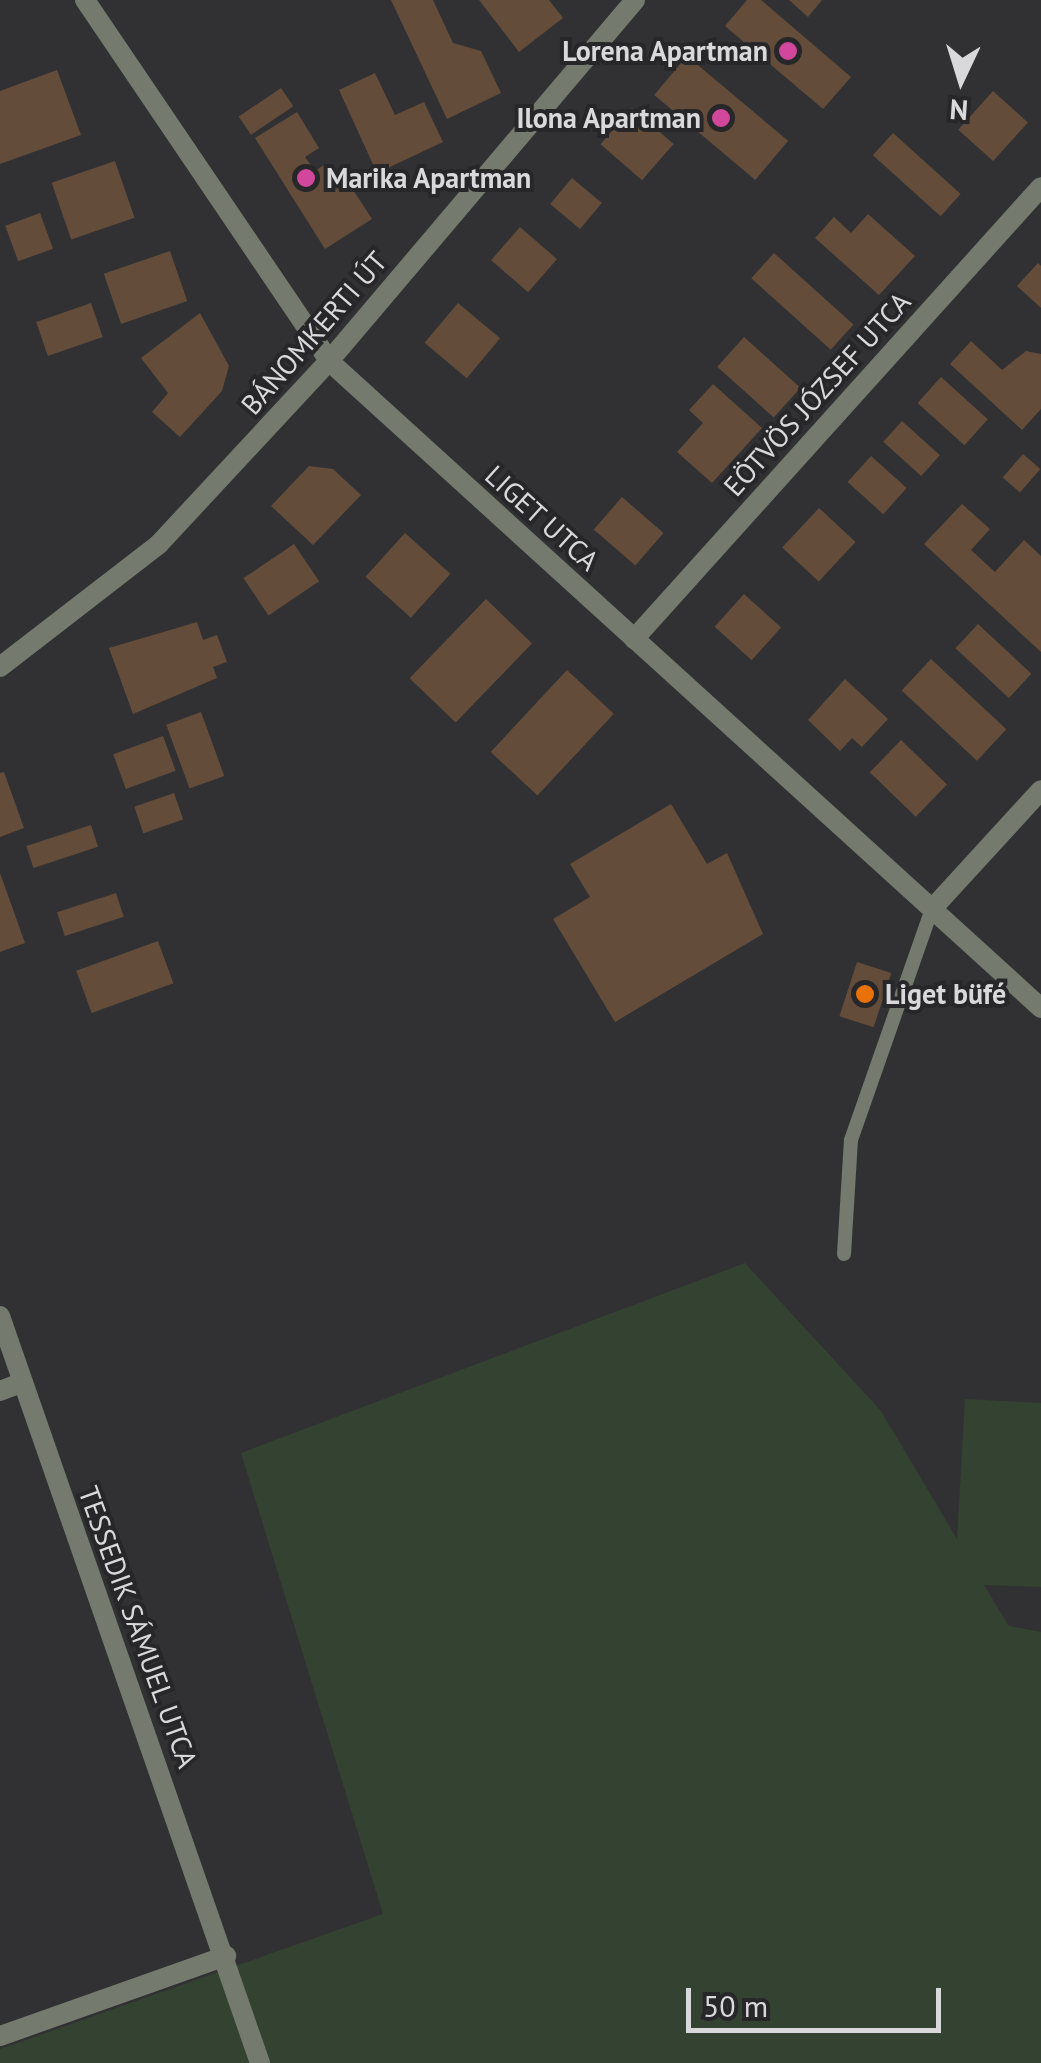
<!DOCTYPE html>
<meta charset="utf-8">
<style>
body{margin:0}
#map{position:relative;width:1041px;height:2063px;overflow:hidden;background:#313133;font-family:"PT Sans",sans-serif}
div>[style]{position:absolute}
.green>*{inset:0;background:#344231}
.building>*{inset:0;background:#634c3a;transform-origin:0 0}
.lane>*{height:14px;margin:-7px;padding:0 7px;transform-origin:7px;border-radius:7px;background:#757a6e}
.street>*{height:20px;margin:-10px;padding:0 10px;transform-origin:10px;border-radius:10px;background:#757a6e}
.dots>*{width:28px;height:28px;translate:-50% -50%;box-sizing:border-box;border:5px solid #272729;border-radius:50%}
span{translate:-50% -50%;white-space:nowrap;text-align:center;line-height:1.15;-webkit-text-stroke:8px #272729;paint-order:stroke}
.poi-label{font-size:28px;color:#d9d9db;font-weight:700}
.right{translate:-100% -50%;text-align:right}
.left{translate:0 -50%;text-align:left}
.street-label{font-size:28px;color:#d9d9db}
.north{position:absolute;left:911px;top:30px;width:100px;height:100px;-webkit-text-stroke:8px #272729;paint-order:stroke;rotate:184deg;font-size:28px;font-weight:700;line-height:40px;text-align:center;color:#d9d9db}
.north::after{content:'';display:block;margin:auto;width:35px;height:45px;background:#d9d9db;clip-path:polygon(50% 0,100% 100%,50% 72%,0 100%)}
.scale{position:absolute;left:686px;top:1988px;width:255px;height:45px;box-sizing:border-box;border:5px solid #d9d9db;border-top:0;padding-left:12px;font-size:30px;line-height:35px;white-space:nowrap;color:#d9d9db;-webkit-text-stroke:8px #272729;paint-order:stroke}
</style>
<div id="map">
<div class="green">
<div style="clip-path:polygon(745px 1263px,881px 1411px,957px 1539px,965px 1399px,1041px 1403px,1041px 1587px,984px 1585px,1009px 1626px,1041px 1632px,1041px 2063px,0 2063px,0 2049px,383px 1914px,241px 1453px)"></div>
</div>
<div class="building">
<div style="clip-path:polygon(391px 0,433px 0,453px 43px,481px 51px,501px 93px,447px 119px)"></div>
<div style="clip-path:polygon(479px 0,549px 0,563px 18px,519px 52px)"></div>
<div style="clip-path:polygon(747px 0,761px 0,851px 77px,823px 109px,725px 26px)"></div>
<div style="clip-path:polygon(789px 0,822px 0,808px 17px)"></div>
<div style="left:687px;top:56px;width:132px;height:51px;rotate:40deg"></div>
<div style="clip-path:polygon(57px 70px,81px 135px,0 164px,0 91px)"></div>
<div style="clip-path:polygon(375px 73px,395px 115px,424px 102px,443px 142px,377px 173px,339px 90px)"></div>
<div style="left:281px;top:88px;width:22px;height:51px;rotate:56deg"></div>
<div style="left:993px;top:91px;width:47px;height:52px;rotate:42deg"></div>
<div style="left:632px;top:108px;width:55px;height:48px;rotate:41deg"></div>
<div style="clip-path:polygon(297px 112px,319px 148px,305px 157px,315px 171px,324px 165px,340px 191px,350px 185px,372px 219px,325px 249px,255px 138px)"></div>
<div style="left:893px;top:133px;width:91px;height:30px;rotate:42deg"></div>
<div style="left:115px;top:161px;width:60px;height:67px;rotate:71deg"></div>
<div style="left:572px;top:178px;width:39px;height:34px;rotate:40deg"></div>
<div style="left:40px;top:213px;width:38px;height:37px;rotate:70deg"></div>
<div style="clip-path:polygon(868px 214px,915px 256px,879px 295px,815px 238px,834px 217px,851px 233px)"></div>
<div style="left:520px;top:227px;width:49px;height:44px;rotate:41deg"></div>
<div style="left:170px;top:251px;width:53px;height:70px;rotate:71deg"></div>
<div style="left:774px;top:253px;width:107px;height:34px;rotate:42deg"></div>
<div style="clip-path:polygon(1038px 263px,1041px 266px,1041px 308px,1017px 286px)"></div>
<div style="left:91px;top:303px;width:36px;height:58px;rotate:71deg"></div>
<div style="left:458px;top:303px;width:55px;height:52px;rotate:40deg"></div>
<div style="clip-path:polygon(200px 313px,229px 366px,222px 391px,180px 437px,152px 412px,168px 393px,141px 358px)"></div>
<div style="left:744px;top:337px;width:76px;height:40px;rotate:42deg"></div>
<div style="clip-path:polygon(971px 341px,1002px 370px,1026px 351px,1041px 354px,1041px 409px,1022px 430px,950px 364px)"></div>
<div style="left:941px;top:377px;width:63px;height:35px;rotate:42deg"></div>
<div style="clip-path:polygon(713px 384px,762px 428px,712px 483px,677px 452px,703px 423px,689px 410px)"></div>
<div style="left:902px;top:421px;width:51px;height:28px;rotate:42deg"></div>
<div style="left:1023px;top:454px;width:23px;height:31px;rotate:41deg"></div>
<div style="left:871px;top:456px;width:48px;height:35px;rotate:42deg"></div>
<div style="clip-path:polygon(309px 466px,333px 469px,361px 495px,313px 545px,271px 506px)"></div>
<div style="left:622px;top:497px;width:55px;height:43px;rotate:41deg"></div>
<div style="clip-path:polygon(962px 504px,990px 529px,971px 550px,995px 572px,1024px 540px,1041px 556px,1041px 652px,924px 544px)"></div>
<div style="left:819px;top:508px;width:50px;height:54px;rotate:43deg"></div>
<div style="left:405px;top:533px;width:61px;height:59px;rotate:42deg"></div>
<div style="left:294px;top:544px;width:45px;height:61px;rotate:56deg"></div>
<div style="left:744px;top:594px;width:50px;height:44px;rotate:42deg"></div>
<div style="left:486px;top:599px;width:64px;height:110px;rotate:44deg"></div>
<div style="clip-path:polygon(197px 622px,203px 640px,217px 635px,227px 662px,213px 667px,217px 678px,133px 714px,109px 648px)"></div>
<div style="left:978px;top:624px;width:73px;height:33px;rotate:43deg"></div>
<div style="left:931px;top:659px;width:103px;height:43px;rotate:43deg"></div>
<div style="left:567px;top:670px;width:64px;height:112px;rotate:43deg"></div>
<div style="clip-path:polygon(845px 679px,888px 719px,862px 747px,852px 738px,840px 751px,808px 720px)"></div>
<div style="left:201px;top:712px;width:68px;height:37px;rotate:70deg"></div>
<div style="left:163px;top:736px;width:37px;height:53px;rotate:70deg"></div>
<div style="left:901px;top:740px;width:64px;height:45px;rotate:44deg"></div>
<div style="clip-path:polygon(4px 772px,24px 828px,0 837px,0 773px)"></div>
<div style="left:174px;top:793px;width:28px;height:42px;rotate:71deg"></div>
<div style="clip-path:polygon(671px 804px,707px 864px,727px 853px,763px 934px,615px 1022px,553px 919px,590px 897px,570px 864px)"></div>
<div style="left:91px;top:825px;width:23px;height:68px;rotate:72deg"></div>
<div style="clip-path:polygon(0 873px,25px 943px,0 952px)"></div>
<div style="left:116px;top:893px;width:25px;height:62px;rotate:72deg"></div>
<div style="left:158px;top:941px;width:45px;height:87px;rotate:70deg"></div>
<div style="left:857px;top:962px;width:36px;height:57px;rotate:18deg"></div>
</div>
<div class="lane">
<div style="left:844px;top:1254px;width:114px;rotate:-86.5deg"></div>
<div style="left:851px;top:1140px;width:245px;rotate:-70.7deg"></div>
</div>
<div class="street">
<div style="left:85px;top:0;width:436px;rotate:55.9deg"></div>
<div style="left:329px;top:361px;width:962px;rotate:42.26deg"></div>
<div style="left:634px;top:639px;width:608px;rotate:-48deg"></div>
<div style="left:0;top:667px;width:201px;rotate:-37.7deg"></div>
<div style="left:159px;top:544px;width:250px;rotate:-47.1deg"></div>
<div style="left:329px;top:361px;width:473px;rotate:-49.7deg"></div>
<div style="left:932px;top:909px;width:161px;rotate:-47.5deg"></div>
<div style="left:0;top:1316px;width:791px;rotate:70.81deg"></div>
<div style="left:0;top:1391px;width:22px;rotate:-21deg"></div>
<div style="left:0;top:2036px;width:240px;rotate:-19.5deg"></div>
</div>
<div class="dots">
<div style="left:788px;top:51px;background:#d1479c"></div>
<div style="left:721px;top:118px;background:#d1479c"></div>
<div style="left:306px;top:178px;background:#d1479c"></div>
<div style="left:865px;top:994px;background:#e8710a"></div>
</div>
<div class="poi-label">
<span class="right" style="left:768px;top:51px">Lorena Apartman</span>
<span class="right" style="left:701px;top:118px">Ilona Apartman</span>
<span class="left" style="left:326px;top:178px">Marika Apartman</span>
<span class="left" style="left:885px;top:994px">Liget büfé</span>
</div>
<div class="street-label">
<span style="left:314px;top:333px;rotate:-49deg">BÁNOMKERTI ÚT</span>
<span style="left:817px;top:394px;rotate:-48deg">EÖTVÖS JÓZSEF UTCA</span>
<span style="left:542px;top:518px;rotate:42deg">LIGET UTCA</span>
<span style="left:138px;top:1627px;rotate:70deg">TESSEDIK SÁMUEL UTCA</span>
</div>
<div class="north">N</div>
<div class="scale">50 m</div>
</div>
